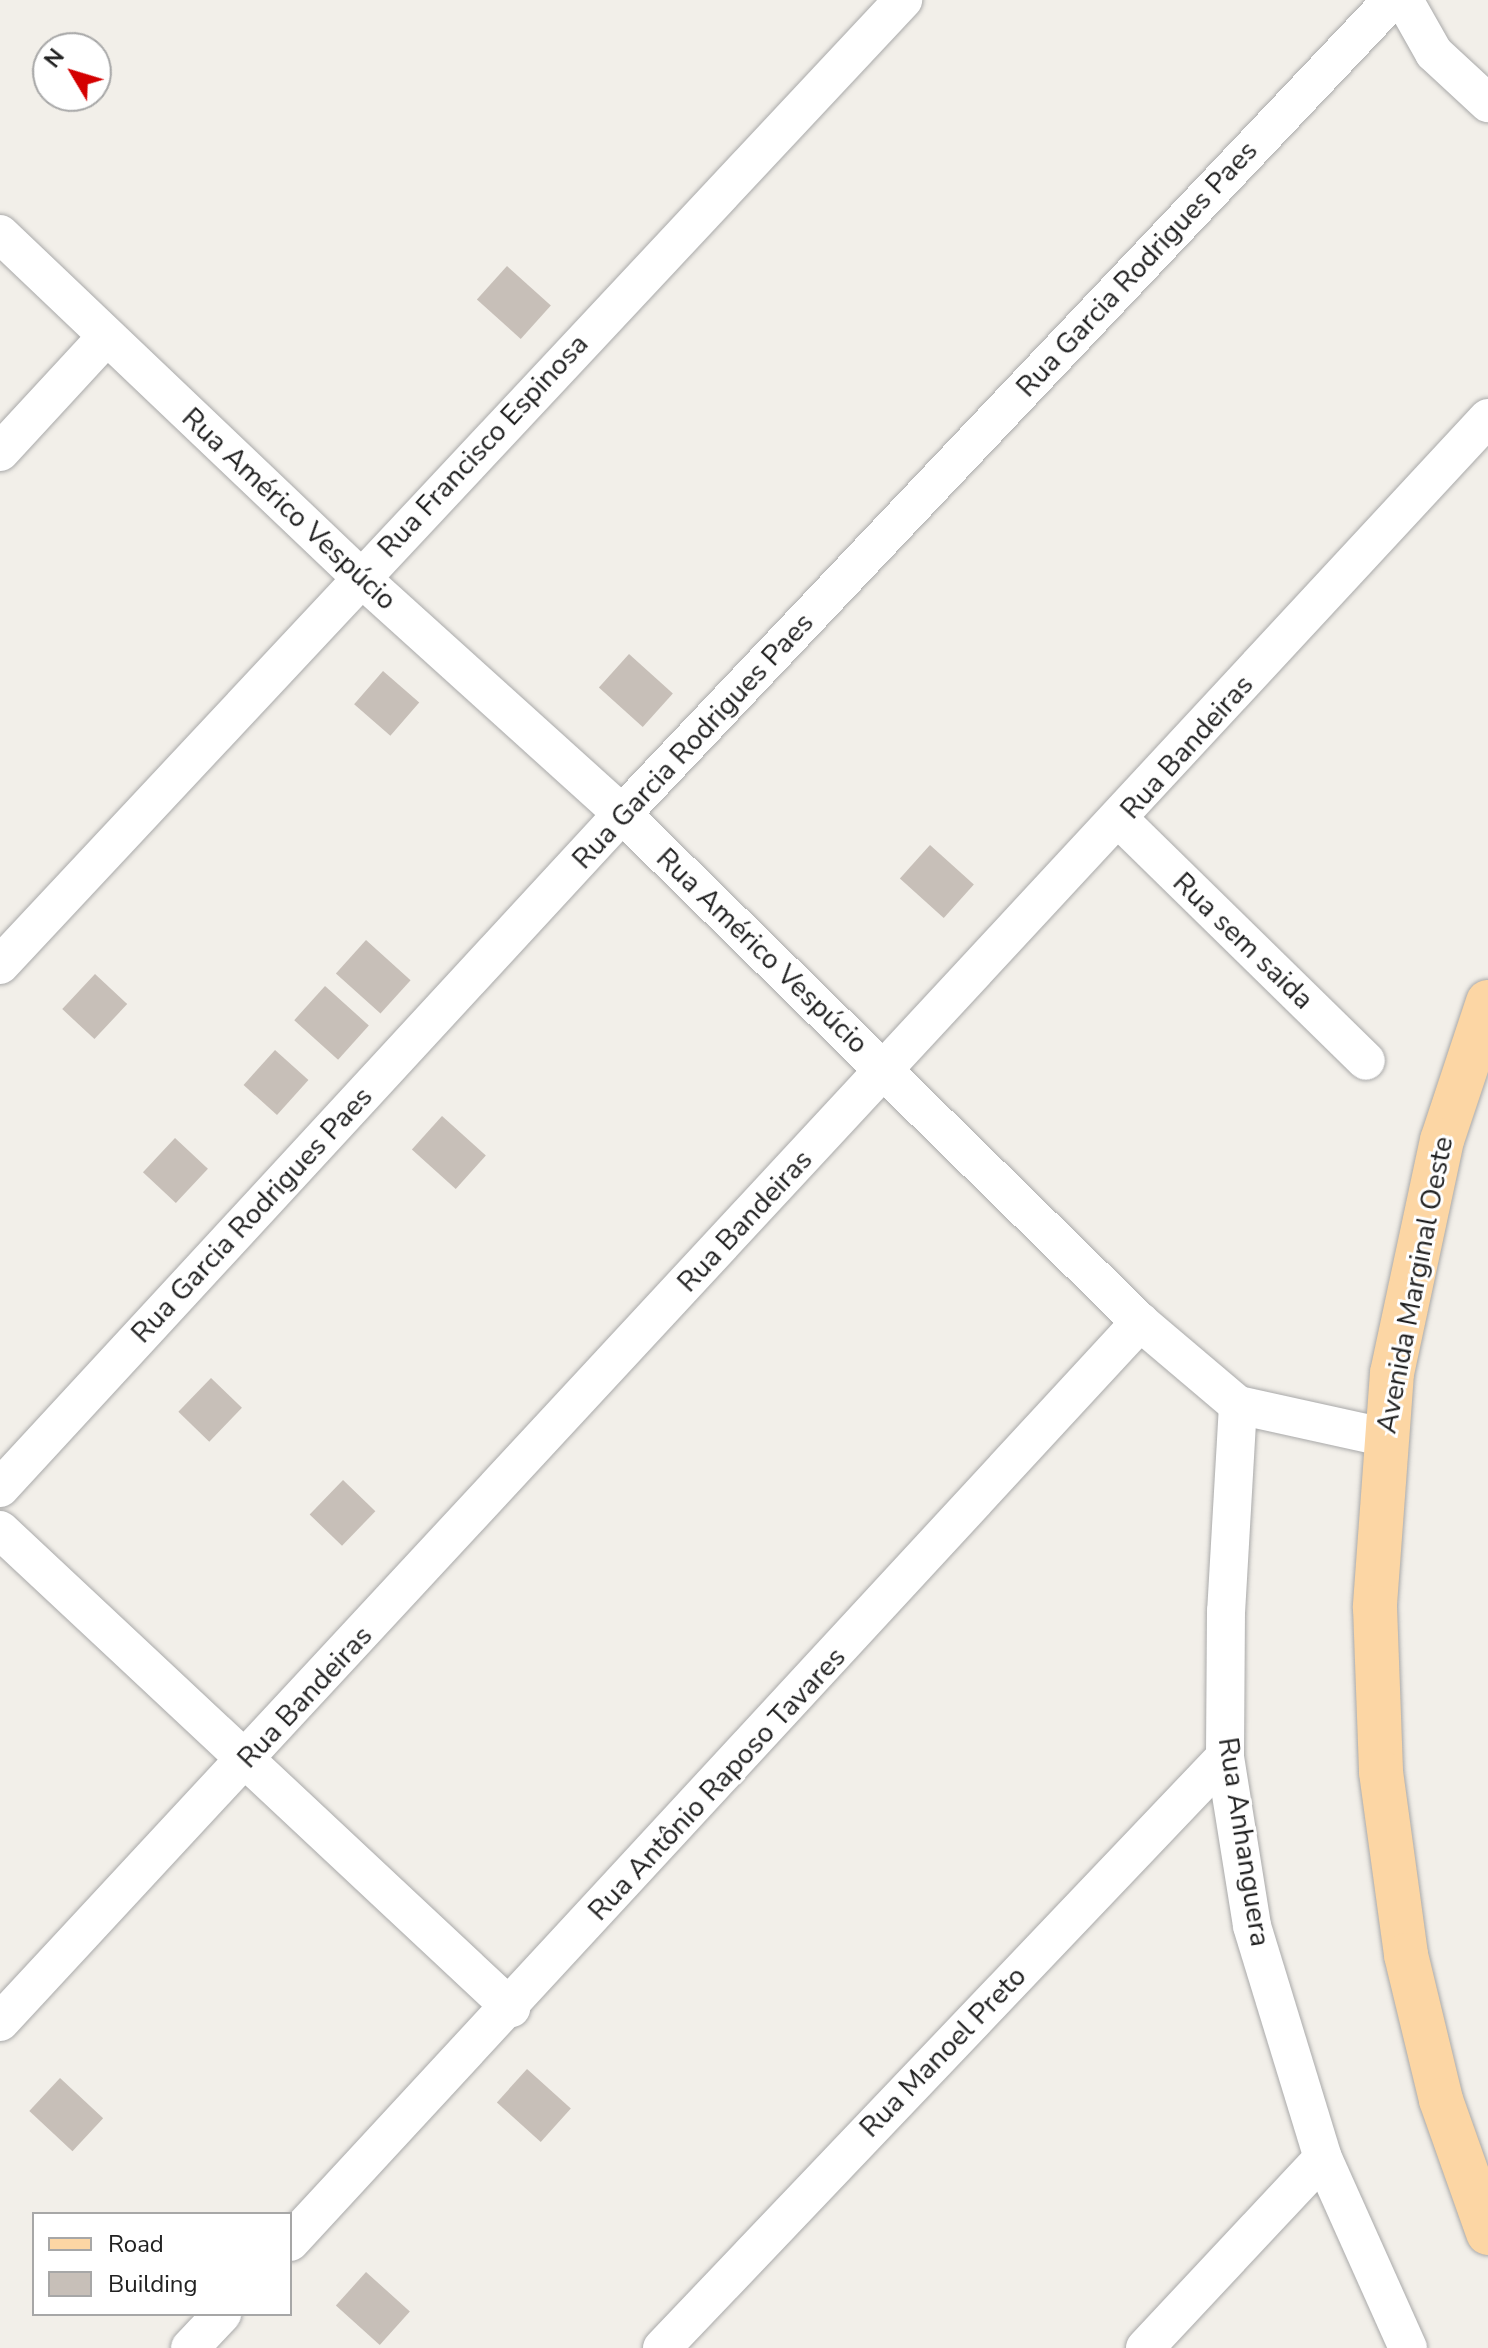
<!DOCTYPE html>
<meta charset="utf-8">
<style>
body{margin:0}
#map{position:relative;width:1488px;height:2348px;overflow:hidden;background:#f2efe9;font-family:"Nunito Sans",sans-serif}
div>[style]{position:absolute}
.building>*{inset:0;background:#c7bfb8;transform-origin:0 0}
.roads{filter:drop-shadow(0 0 2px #a9a9a9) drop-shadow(0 0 2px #a9a9a9)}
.minor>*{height:38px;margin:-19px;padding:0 19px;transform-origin:19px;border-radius:19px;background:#fff}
.major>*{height:44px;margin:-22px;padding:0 22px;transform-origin:22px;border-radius:22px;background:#fcd6a4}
span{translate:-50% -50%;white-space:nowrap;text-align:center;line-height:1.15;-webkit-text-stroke:6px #fff;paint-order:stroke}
.street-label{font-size:28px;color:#222}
.legend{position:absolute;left:32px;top:2212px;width:260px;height:104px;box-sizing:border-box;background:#fff;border:2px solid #a7a7a7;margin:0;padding:10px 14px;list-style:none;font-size:24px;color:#222}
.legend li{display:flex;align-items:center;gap:16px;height:40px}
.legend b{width:40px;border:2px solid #a7a7a7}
.north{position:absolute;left:32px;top:32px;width:80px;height:80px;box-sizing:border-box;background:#fff;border:2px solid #a7a7a7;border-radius:50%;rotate:308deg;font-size:22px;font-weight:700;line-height:32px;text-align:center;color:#222}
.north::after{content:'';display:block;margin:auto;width:28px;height:36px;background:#d40000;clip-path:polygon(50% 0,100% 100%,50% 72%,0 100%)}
</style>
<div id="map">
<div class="building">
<div style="left:507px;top:266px;width:59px;height:45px;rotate:42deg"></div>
<div style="left:629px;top:654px;width:59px;height:45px;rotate:42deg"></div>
<div style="left:383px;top:671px;width:48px;height:44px;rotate:41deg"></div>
<div style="left:930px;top:845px;width:59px;height:45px;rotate:42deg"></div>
<div style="left:366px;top:940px;width:60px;height:45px;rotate:42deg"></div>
<div style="left:95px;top:974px;width:44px;height:48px;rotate:43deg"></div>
<div style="left:325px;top:986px;width:59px;height:46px;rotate:42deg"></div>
<div style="left:275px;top:1050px;width:45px;height:47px;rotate:42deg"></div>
<div style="left:442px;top:1116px;width:59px;height:45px;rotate:42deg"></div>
<div style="left:175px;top:1138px;width:45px;height:47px;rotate:43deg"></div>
<div style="left:211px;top:1378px;width:43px;height:47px;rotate:44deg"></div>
<div style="left:343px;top:1480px;width:45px;height:48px;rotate:44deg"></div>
<div style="left:527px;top:2069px;width:59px;height:45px;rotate:42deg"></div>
<div style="left:60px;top:2078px;width:59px;height:45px;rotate:43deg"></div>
<div style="left:366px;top:2272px;width:59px;height:45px;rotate:42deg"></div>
</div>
<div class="roads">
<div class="minor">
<div style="left:1404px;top:0;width:61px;rotate:60.5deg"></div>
<div style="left:1434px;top:53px;width:74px;rotate:42.8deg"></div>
<div style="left:0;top:234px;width:497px;rotate:43.6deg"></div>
<div style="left:360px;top:577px;width:353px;rotate:42.1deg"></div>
<div style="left:622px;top:814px;width:726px;rotate:44.44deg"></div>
<div style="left:1140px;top:1322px;width:128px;rotate:40.3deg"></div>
<div style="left:1238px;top:1405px;width:149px;rotate:12.4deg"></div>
<div style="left:0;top:452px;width:156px;rotate:-47.3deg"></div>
<div style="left:1120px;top:820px;width:344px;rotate:44.4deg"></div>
<div style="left:0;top:965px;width:1322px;rotate:-46.9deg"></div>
<div style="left:1238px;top:1405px;width:206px;rotate:93.3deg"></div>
<div style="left:1226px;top:1611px;width:146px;rotate:90.4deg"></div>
<div style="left:1225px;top:1757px;width:171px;rotate:80.9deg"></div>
<div style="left:1252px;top:1926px;width:243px;rotate:73deg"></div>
<div style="left:1323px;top:2158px;width:208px;rotate:65.9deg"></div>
<div style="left:0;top:1488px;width:917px;rotate:-47.3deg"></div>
<div style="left:622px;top:814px;width:1120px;rotate:-46.59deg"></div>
<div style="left:0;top:1530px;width:700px;rotate:43.09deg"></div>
<div style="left:0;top:2022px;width:2188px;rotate:-47.15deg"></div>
<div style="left:290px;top:2242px;width:1253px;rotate:-47.26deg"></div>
<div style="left:190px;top:2348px;width:47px;rotate:-46.7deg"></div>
<div style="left:662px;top:2348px;width:816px;rotate:-46.39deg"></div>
<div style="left:1145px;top:2348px;width:260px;rotate:-46.9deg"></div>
</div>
<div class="major">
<div style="left:1488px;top:1002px;width:145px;rotate:108.4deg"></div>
<div style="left:1442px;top:1140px;width:238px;rotate:102.1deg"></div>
<div style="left:1392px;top:1373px;width:235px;rotate:94.2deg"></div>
<div style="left:1375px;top:1607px;width:165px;rotate:87.9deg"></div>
<div style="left:1381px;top:1772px;width:185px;rotate:82.2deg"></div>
<div style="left:1406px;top:1955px;width:149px;rotate:76.4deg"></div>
<div style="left:1441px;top:2100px;width:141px;rotate:70.5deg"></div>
</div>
</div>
<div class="street-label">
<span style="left:1137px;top:269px;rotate:-47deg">Rua Garcia Rodrigues Paes</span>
<span style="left:483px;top:446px;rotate:-47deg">Rua Francisco Espinosa</span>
<span style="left:289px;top:509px;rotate:43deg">Rua Américo Vespúcio</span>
<span style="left:693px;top:741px;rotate:-47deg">Rua Garcia Rodrigues Paes</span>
<span style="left:1187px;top:747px;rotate:-48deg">Rua Bandeiras</span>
<span style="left:1243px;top:941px;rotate:44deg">Rua sem saida</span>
<span style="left:762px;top:951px;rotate:44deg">Rua Américo Vespúcio</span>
<span style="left:252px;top:1215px;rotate:-47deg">Rua Garcia Rodrigues Paes</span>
<span style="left:745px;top:1221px;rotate:-47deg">Rua Bandeiras</span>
<span style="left:1415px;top:1285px;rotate:-79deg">Avenida Marginal Oeste</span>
<span style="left:305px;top:1697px;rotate:-47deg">Rua Bandeiras</span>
<span style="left:717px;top:1784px;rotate:-47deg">Rua Antônio Raposo Tavares</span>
<span style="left:1244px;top:1842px;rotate:81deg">Rua Anhanguera</span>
<span style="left:943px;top:2052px;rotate:-46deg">Rua Manoel Preto</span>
</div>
<ul class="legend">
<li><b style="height:10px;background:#fcd6a4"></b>Road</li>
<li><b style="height:22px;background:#c7bfb8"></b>Building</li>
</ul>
<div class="north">N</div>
</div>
